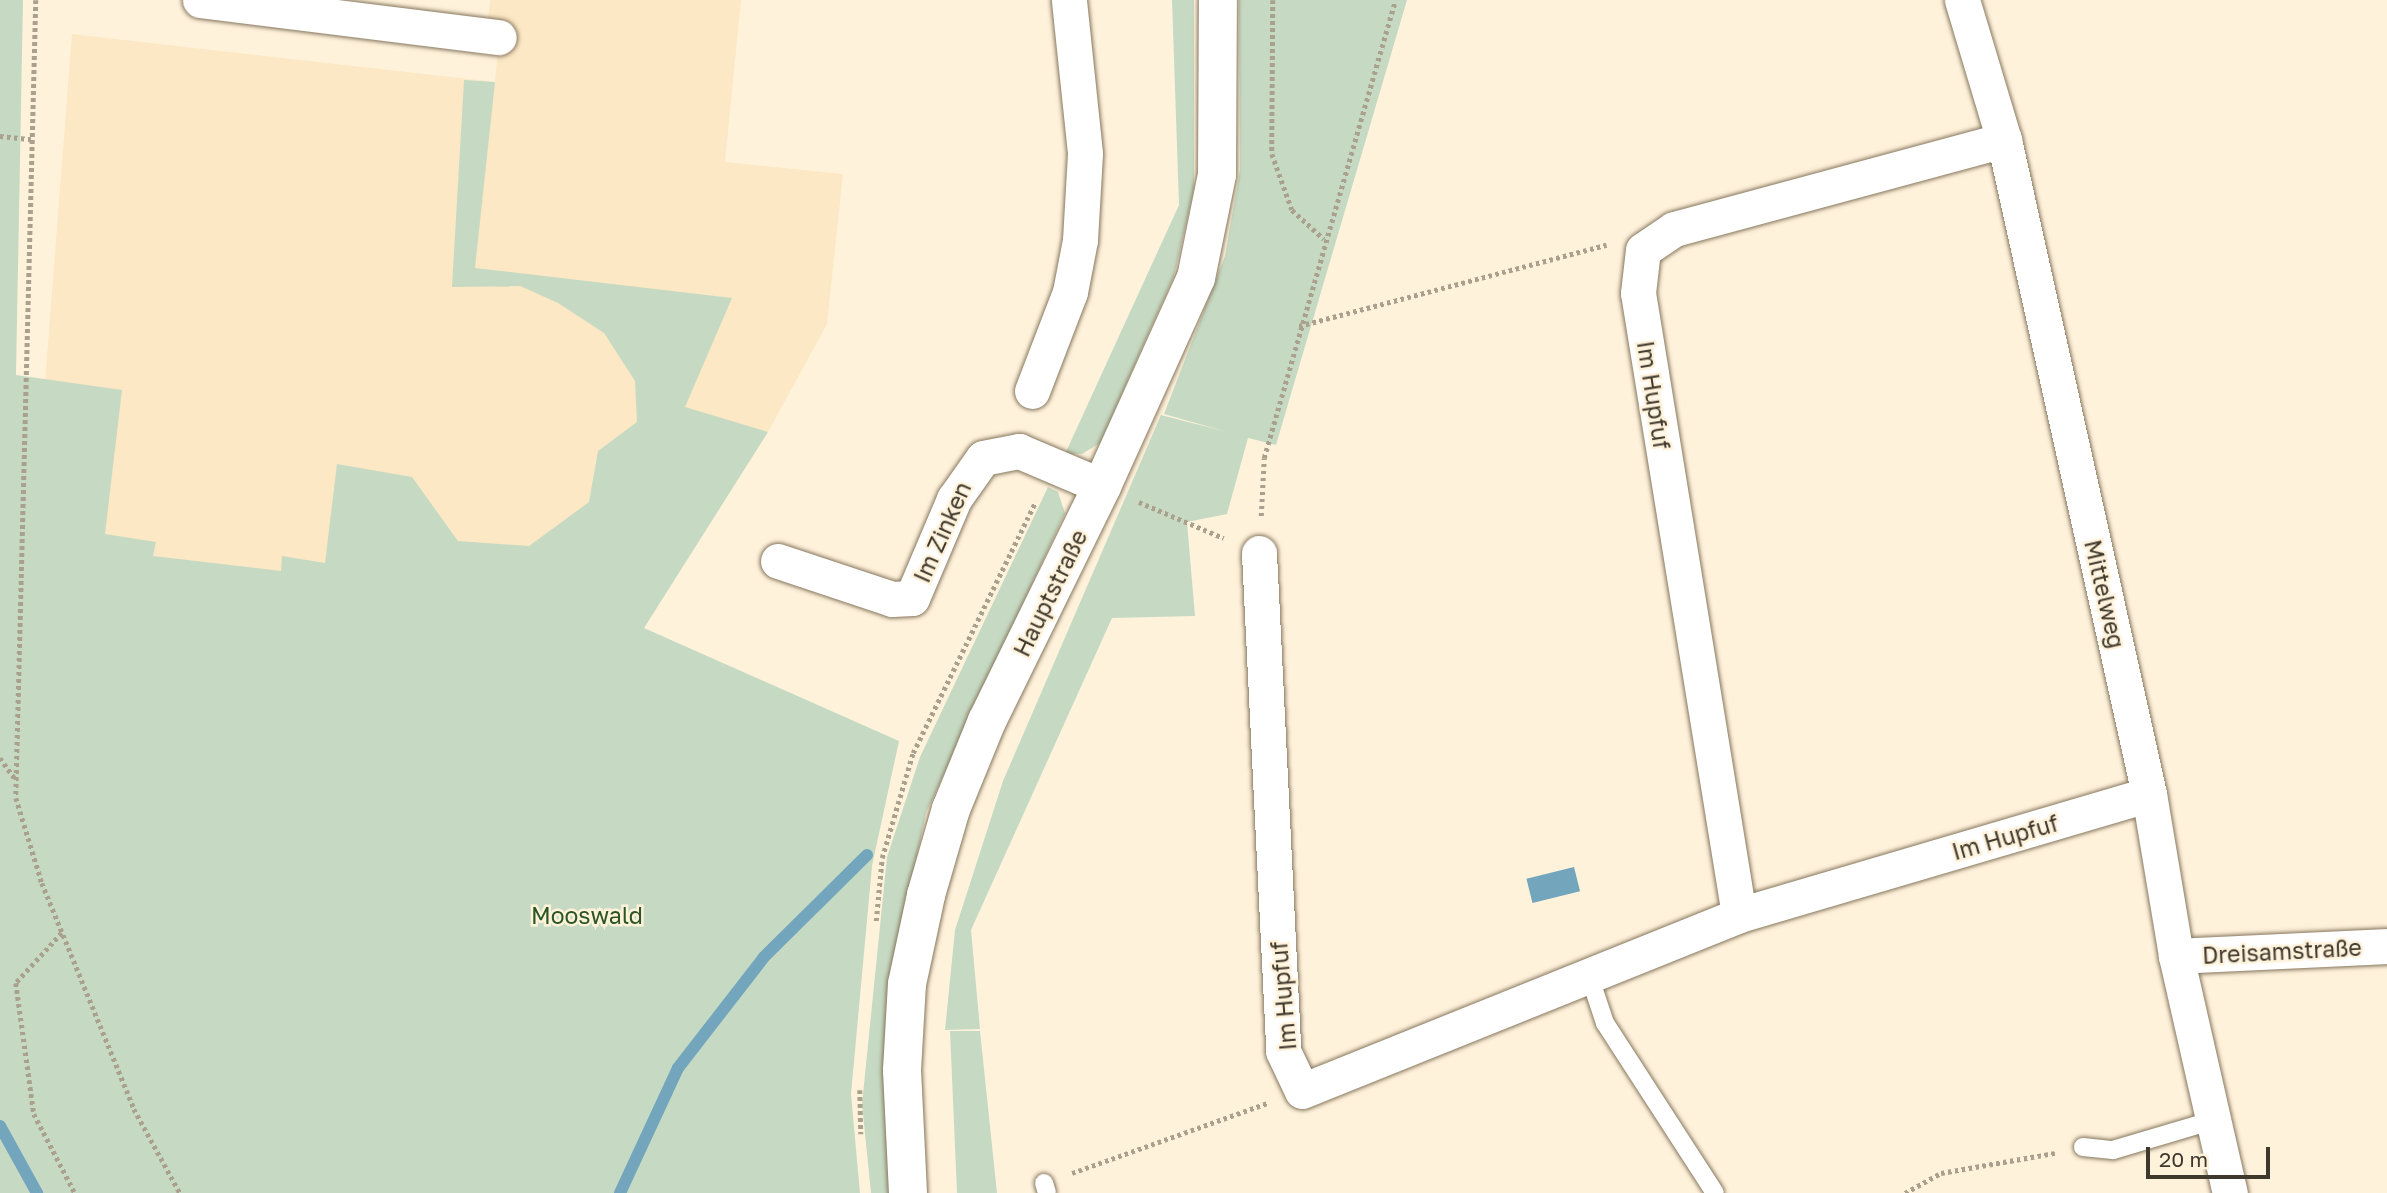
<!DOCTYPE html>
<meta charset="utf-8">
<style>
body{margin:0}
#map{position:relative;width:2387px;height:1193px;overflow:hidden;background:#fff2db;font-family:"Golos Text",sans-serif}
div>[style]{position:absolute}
.built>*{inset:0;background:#fce8c4}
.green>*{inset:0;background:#c6dac3}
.water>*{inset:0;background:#73a5bc;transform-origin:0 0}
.stream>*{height:12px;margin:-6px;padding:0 6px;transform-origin:6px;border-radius:6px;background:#73a5bc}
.path>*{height:4.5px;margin-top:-2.25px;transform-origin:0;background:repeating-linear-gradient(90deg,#aaa08e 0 3.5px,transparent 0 7px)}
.roads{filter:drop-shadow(0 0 2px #86775e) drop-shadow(0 0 2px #86775e)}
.lane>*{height:18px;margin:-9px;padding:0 9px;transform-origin:9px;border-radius:9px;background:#fff}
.street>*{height:35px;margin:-17.5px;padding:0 17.5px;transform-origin:17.5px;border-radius:17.5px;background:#fff}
.secondary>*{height:38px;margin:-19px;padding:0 19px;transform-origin:19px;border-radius:19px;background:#fff}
span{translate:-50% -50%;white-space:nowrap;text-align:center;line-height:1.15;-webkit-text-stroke:5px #fff2db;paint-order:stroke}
.street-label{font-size:23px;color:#3f382d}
.park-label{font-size:23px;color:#2a5623}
.scale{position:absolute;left:2146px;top:1147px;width:124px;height:32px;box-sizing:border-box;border:4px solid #3f382d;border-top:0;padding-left:9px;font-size:21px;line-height:24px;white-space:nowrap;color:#3f382d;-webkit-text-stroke:5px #fff2db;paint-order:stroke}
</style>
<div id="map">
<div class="built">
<div style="clip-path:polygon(490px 0,741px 0,725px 162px,843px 174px,827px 324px,768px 432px,644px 628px,32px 703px,45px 382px,72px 34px,495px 82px,499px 37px,488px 22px)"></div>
</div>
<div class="green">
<div style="clip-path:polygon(0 0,23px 0,16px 375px,122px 390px,105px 534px,156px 542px,153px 556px,281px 571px,282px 556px,325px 563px,337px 464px,412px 477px,458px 541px,529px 546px,589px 502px,598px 451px,637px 422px,635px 381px,604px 333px,558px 303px,520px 286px,452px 287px,464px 80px,495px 82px,475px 268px,732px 298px,685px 407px,768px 432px,644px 628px,899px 741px,872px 866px,851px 1094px,860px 1193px,0 1193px)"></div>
<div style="clip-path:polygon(1172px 0,1194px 0,1194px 189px,1174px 276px,1100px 443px,1082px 454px,1065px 454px,1179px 205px)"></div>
<div style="clip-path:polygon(1239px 0,1407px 0,1276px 445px,1248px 438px,1227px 514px,1187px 522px,1195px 616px,1112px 618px,971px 930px,980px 1029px,945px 1030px,955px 930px,1003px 781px,1161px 415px,1227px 432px,1164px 414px,1225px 256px,1240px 170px)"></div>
<div style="clip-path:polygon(1048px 487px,1058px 492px,1065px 513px,926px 813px,891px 978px,893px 1193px,871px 1193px,862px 1104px,887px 857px,920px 757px)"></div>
<div style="clip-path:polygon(950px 1031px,980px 1031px,997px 1193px,957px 1193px)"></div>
</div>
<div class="water">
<div style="left:1574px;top:867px;width:25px;height:49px;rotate:76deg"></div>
</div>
<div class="stream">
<div style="left:0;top:1126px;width:77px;rotate:61.1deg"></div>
<div style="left:620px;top:1193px;width:138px;rotate:-65.1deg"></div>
<div style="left:678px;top:1068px;width:140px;rotate:-52.2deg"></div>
<div style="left:764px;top:957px;width:145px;rotate:-44.7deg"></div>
</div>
<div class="path">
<div style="left:36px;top:0;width:798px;rotate:91.44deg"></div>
<div style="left:16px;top:798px;width:89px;rotate:73deg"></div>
<div style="left:42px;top:883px;width:244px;rotate:67.8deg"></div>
<div style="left:134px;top:1109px;width:96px;rotate:61.3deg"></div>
<div style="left:1273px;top:0;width:154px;rotate:90.4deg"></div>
<div style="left:1272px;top:154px;width:59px;rotate:70.3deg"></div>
<div style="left:1292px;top:210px;width:43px;rotate:42.2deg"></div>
<div style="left:0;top:136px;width:31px;rotate:6deg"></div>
<div style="left:1299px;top:326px;width:318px;rotate:-14.8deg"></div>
<div style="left:1139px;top:502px;width:92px;rotate:23deg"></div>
<div style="left:1261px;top:516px;width:58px;rotate:-87deg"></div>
<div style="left:1264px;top:458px;width:476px;rotate:-74deg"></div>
<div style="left:0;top:758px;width:27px;rotate:54deg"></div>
<div style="left:876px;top:921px;width:63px;rotate:-84.6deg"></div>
<div style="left:882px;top:858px;width:109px;rotate:-73.6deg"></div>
<div style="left:913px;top:753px;width:280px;rotate:-64deg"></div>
<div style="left:62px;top:933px;width:68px;rotate:132.6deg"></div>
<div style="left:16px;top:983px;width:132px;rotate:82.2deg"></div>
<div style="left:34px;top:1114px;width:89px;rotate:62.6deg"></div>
<div style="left:860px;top:1090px;width:44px;rotate:88.7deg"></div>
<div style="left:1072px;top:1173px;width:208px;rotate:-19.7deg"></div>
<div style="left:1905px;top:1193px;width:41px;rotate:-29.1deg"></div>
<div style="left:1941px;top:1173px;width:116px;rotate:-10deg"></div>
</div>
<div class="roads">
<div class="lane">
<div style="left:1589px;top:975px;width:51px;rotate:71.6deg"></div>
<div style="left:1605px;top:1023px;width:202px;rotate:57.1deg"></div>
<div style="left:2083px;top:1147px;width:30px;rotate:6deg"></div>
<div style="left:2113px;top:1150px;width:105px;rotate:-16.5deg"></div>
<div style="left:1044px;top:1183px;width:10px;rotate:73deg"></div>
</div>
<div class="street">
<div style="left:200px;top:0;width:301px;rotate:7.1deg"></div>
<div style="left:1962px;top:0;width:146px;rotate:73.3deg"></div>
<div style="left:2004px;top:140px;width:670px;rotate:77.5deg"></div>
<div style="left:2149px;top:794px;width:164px;rotate:80.5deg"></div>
<div style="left:2176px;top:956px;width:243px;rotate:77.2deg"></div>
<div style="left:1032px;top:391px;width:106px;rotate:-69deg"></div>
<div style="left:1070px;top:292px;width:53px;rotate:-79.1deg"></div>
<div style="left:1080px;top:240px;width:87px;rotate:-86.7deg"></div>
<div style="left:1085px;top:153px;width:154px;rotate:-96deg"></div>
<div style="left:1259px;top:553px;width:499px;rotate:87.2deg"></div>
<div style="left:1283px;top:1051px;width:44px;rotate:64.6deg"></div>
<div style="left:1302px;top:1091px;width:471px;rotate:-21.9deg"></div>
<div style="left:1739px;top:915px;width:427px;rotate:-16.4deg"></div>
<div style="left:778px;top:561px;width:120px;rotate:18.4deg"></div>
<div style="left:892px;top:599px;width:20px;rotate:-3deg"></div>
<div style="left:912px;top:598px;width:108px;rotate:-67deg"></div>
<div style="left:954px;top:499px;width:50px;rotate:-54.7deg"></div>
<div style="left:983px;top:458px;width:37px;rotate:-11deg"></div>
<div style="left:1019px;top:451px;width:90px;rotate:22.9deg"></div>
<div style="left:1739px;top:915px;width:630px;rotate:-99.22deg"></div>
<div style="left:1638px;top:293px;width:43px;rotate:-83.4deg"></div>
<div style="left:1643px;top:250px;width:37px;rotate:-34deg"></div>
<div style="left:1674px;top:229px;width:342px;rotate:-15.1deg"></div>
<div style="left:2176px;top:956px;width:211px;rotate:-2.7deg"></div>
</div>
<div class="secondary">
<div style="left:908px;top:1193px;width:123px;rotate:-92.8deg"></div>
<div style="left:902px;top:1070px;width:86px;rotate:-86.7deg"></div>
<div style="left:907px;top:984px;width:91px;rotate:-77.9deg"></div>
<div style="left:926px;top:895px;width:90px;rotate:-73.8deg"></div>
<div style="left:951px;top:809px;width:95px;rotate:-67.8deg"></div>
<div style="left:987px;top:721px;width:262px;rotate:-63.9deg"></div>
<div style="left:1102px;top:486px;width:228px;rotate:-65.7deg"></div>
<div style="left:1196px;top:278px;width:105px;rotate:-78.5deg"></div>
<div style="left:1217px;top:175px;width:175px;rotate:-89.7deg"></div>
</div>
</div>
<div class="street-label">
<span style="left:1654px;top:395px;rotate:81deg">Im Hupfuf</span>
<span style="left:942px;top:532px;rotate:-66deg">Im Zinken</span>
<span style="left:1050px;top:593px;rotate:-64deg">Hauptstraße</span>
<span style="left:2105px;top:594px;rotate:77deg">Mittelweg</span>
<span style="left:2005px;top:837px;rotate:-16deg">Im Hupfuf</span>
<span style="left:2282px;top:951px;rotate:-3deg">Dreisamstraße</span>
<span style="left:1283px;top:996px;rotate:-95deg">Im Hupfuf</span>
</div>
<div class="park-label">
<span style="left:587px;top:915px">Mooswald</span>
</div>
<div class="scale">20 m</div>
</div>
